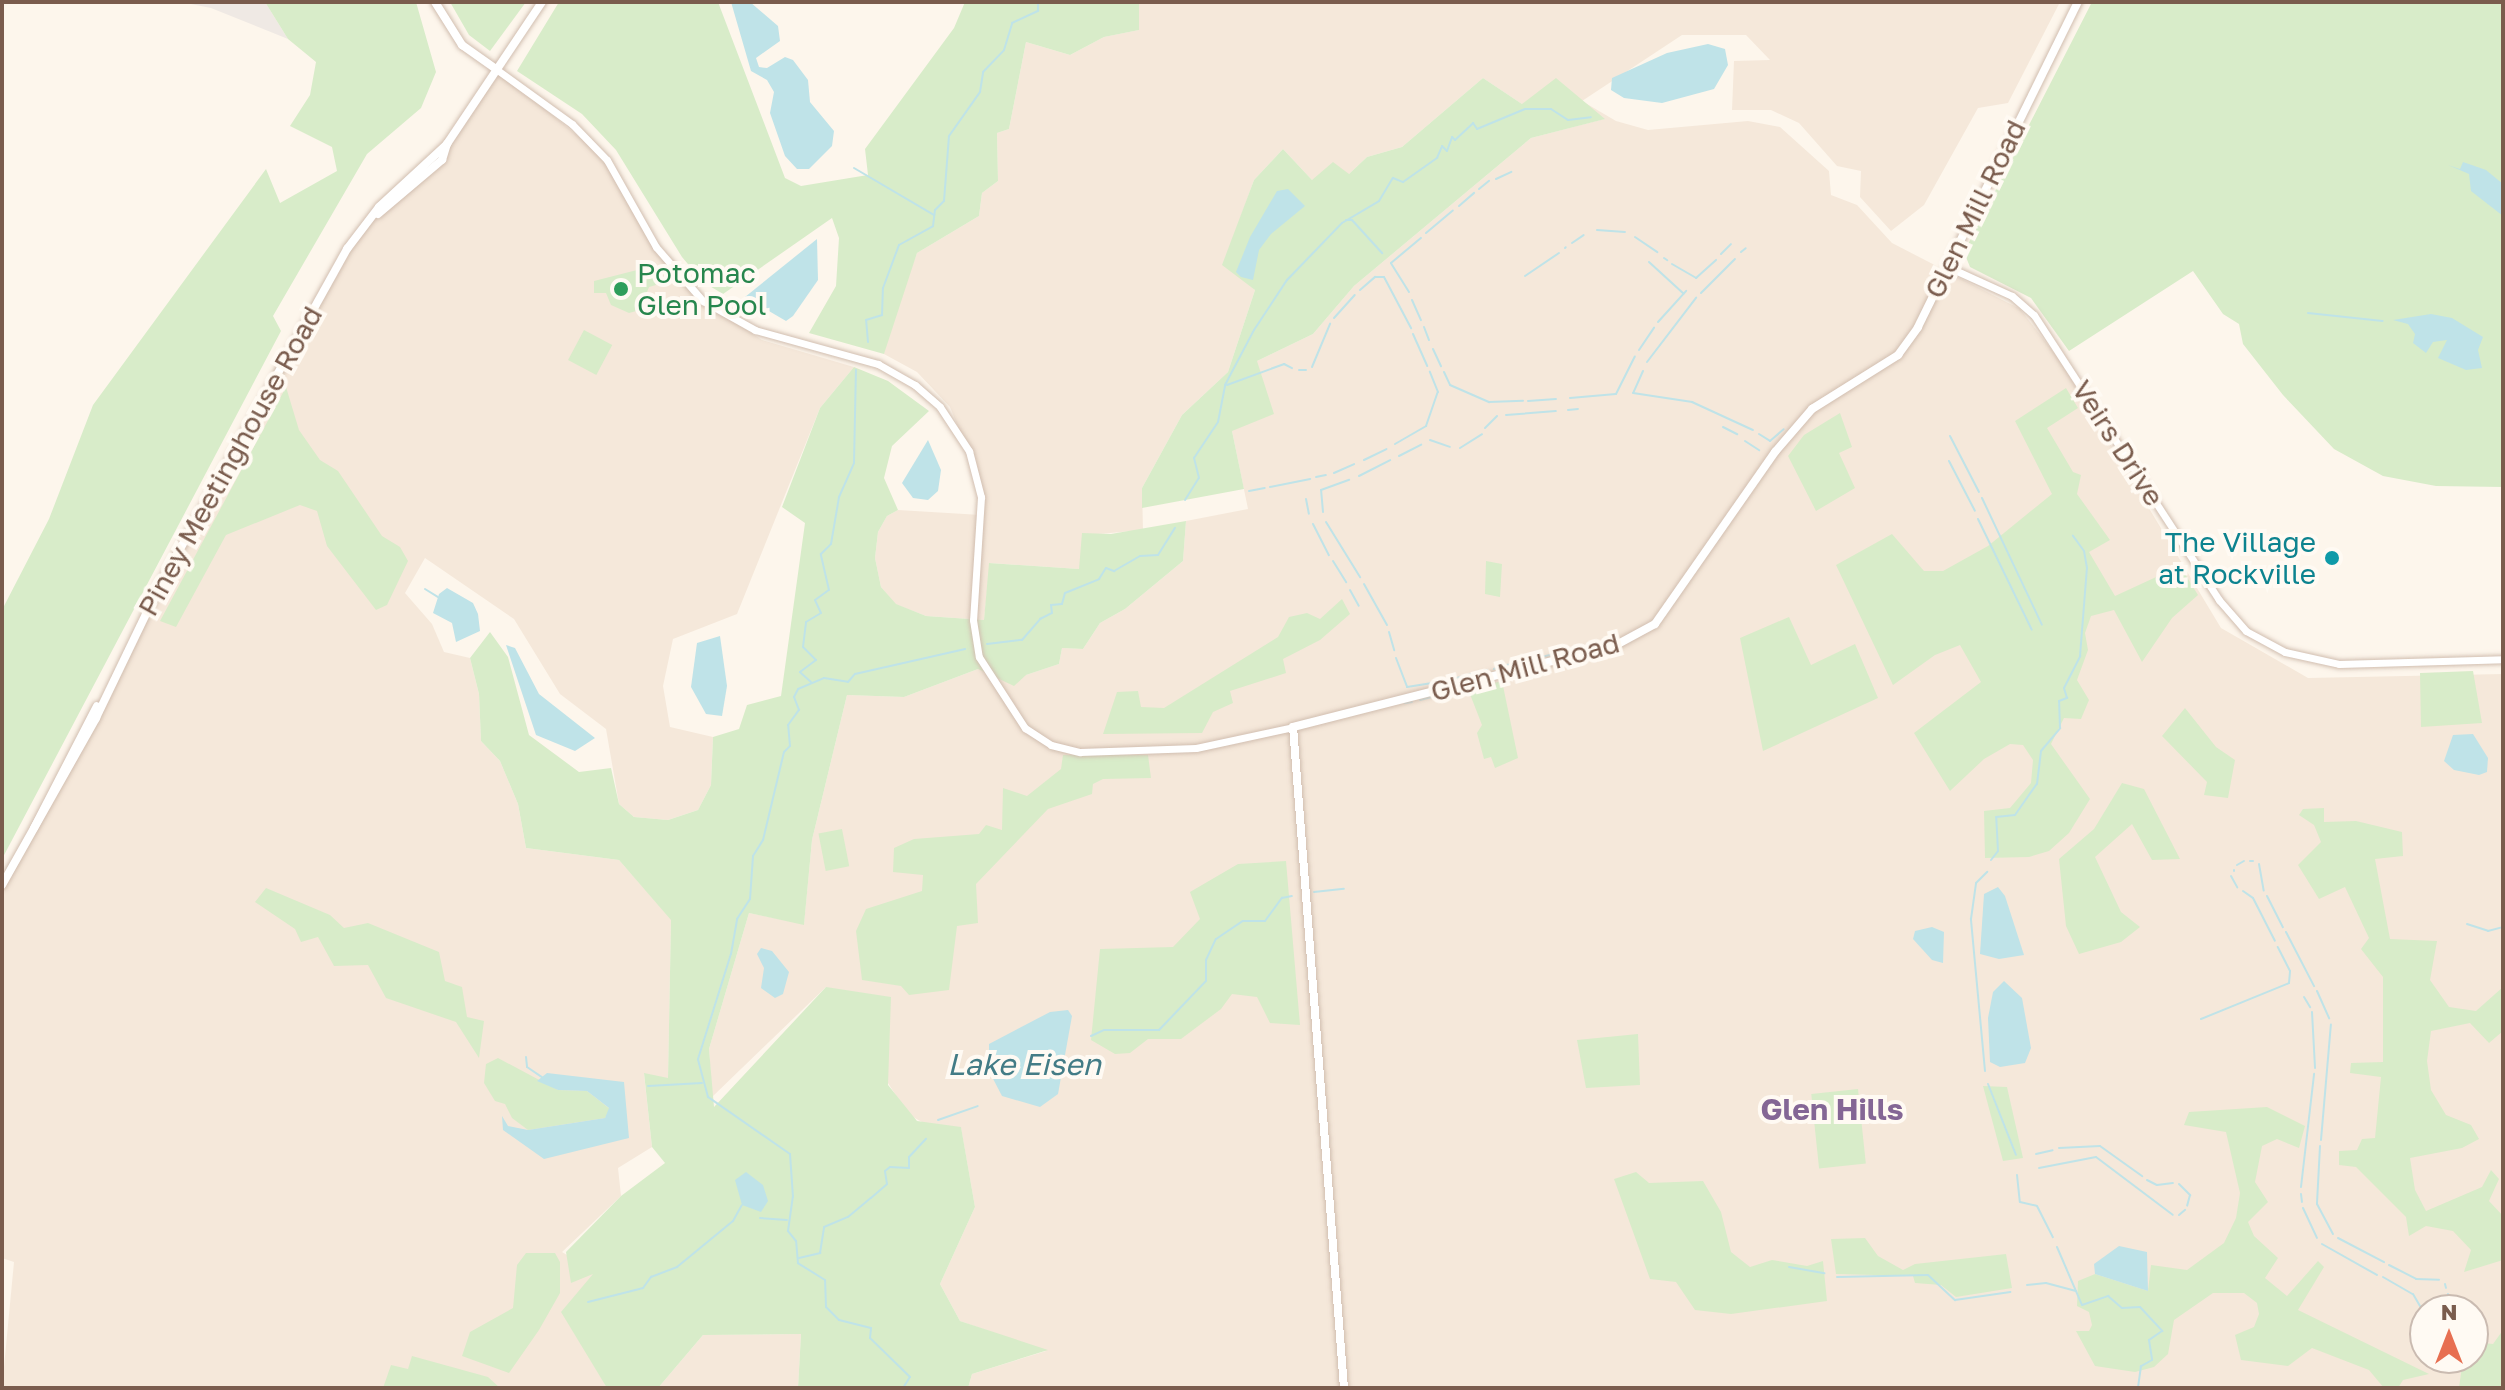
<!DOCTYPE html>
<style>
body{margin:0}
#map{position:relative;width:2505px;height:1390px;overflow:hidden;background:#fdf6ec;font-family:"Golos Text",sans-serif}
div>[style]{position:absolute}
.residential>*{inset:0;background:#f5e8da}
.industrial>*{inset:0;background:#efe9e4}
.green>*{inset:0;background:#d8ecc9;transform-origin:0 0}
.water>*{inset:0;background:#bfe3e8}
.stream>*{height:2px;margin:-1px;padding:0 1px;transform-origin:1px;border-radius:1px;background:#bfe3e8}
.roads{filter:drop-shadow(0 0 2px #d1beb0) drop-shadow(0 0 2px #d1beb0)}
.tertiary>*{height:7px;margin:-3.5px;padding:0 3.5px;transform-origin:3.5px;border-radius:3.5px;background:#fff}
.secondary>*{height:8px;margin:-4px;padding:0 4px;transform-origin:4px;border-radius:4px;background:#fff}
.dots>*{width:22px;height:22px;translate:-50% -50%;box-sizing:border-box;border:4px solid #fffaf3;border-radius:50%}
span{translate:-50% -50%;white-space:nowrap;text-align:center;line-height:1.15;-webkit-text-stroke:8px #fffaf3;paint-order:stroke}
.street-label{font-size:28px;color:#7a5c4d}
.leisure-label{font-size:28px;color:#27864d}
.left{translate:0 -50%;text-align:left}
.culture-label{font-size:28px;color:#0d838f}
.right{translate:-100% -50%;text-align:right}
.water-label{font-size:30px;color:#437c86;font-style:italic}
.neighbourhood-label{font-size:30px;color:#846695;font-weight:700}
.frame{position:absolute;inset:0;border:4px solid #7a5c4d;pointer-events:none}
.north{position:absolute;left:2409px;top:1294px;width:80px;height:80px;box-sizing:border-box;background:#fffaf3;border:2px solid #cabbb1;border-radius:50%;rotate:0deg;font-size:22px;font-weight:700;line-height:32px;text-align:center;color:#7a5c4d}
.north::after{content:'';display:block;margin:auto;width:28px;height:36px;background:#e76f51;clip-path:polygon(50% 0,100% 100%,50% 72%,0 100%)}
</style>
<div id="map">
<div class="residential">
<div style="clip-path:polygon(evenodd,1139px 2px,2060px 2px,2008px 103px,1978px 108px,1924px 205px,1891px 231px,1860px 197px,1861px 171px,1837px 166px,1799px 123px,1771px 110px,1732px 110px,1734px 61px,1770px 60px,1746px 35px,1682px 35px,1582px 101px,1616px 121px,1648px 130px,1748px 121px,1780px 127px,1829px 171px,1831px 195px,1857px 205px,1892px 243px,2020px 309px,2061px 362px,2221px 628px,2308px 678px,2503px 674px,2503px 1388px,968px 1388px,972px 1374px,1046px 1351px,960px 1321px,940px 1284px,975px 1207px,961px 1128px,927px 1125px,908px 1114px,826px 987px,712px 1097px,709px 1049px,749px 913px,804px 924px,812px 840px,847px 695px,904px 697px,978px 669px,1026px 675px,1059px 664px,1062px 648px,1083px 649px,1100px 623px,1125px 609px,1183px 561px,1186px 521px,1248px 509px,1232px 431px,1257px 361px,1313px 334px,1354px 286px,1531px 138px,1604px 119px,1582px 101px,1522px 104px,1483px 78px,1402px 147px,1367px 157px,1349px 174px,1312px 180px,1283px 149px,1254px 180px,1226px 257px,1255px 290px,1228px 372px,1182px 415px,1142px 488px,1143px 530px,1099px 534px,1079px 569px,990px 563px,984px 620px,926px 616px,895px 604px,881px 587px,875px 558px,878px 532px,887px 516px,898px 510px,981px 515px,977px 474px,950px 407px,917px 372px,884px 354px,885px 339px,917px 253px,979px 216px,982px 193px,998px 181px,997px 133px,1009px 129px,1026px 42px,1070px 55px,1104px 37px,1139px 30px,1139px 2px,2425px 1310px,2473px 1310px,2473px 1358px,2425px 1358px,2425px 1310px)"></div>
<div style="clip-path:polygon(496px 69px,607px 160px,657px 247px,703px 301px,762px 340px,854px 367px,820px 408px,737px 614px,673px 639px,663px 686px,670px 727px,713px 737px,711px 785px,698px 810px,668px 820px,634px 817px,619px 804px,606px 729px,560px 694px,514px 619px,425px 558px,405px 593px,432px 624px,444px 652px,470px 658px,479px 694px,481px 741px,500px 761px,518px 804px,526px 848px,619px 860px,671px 919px,668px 1079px,644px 1074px,652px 1147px,618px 1168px,621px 1196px,562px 1252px,595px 1272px,593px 1359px,607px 1388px,2px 1388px,14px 1262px,2px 1258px,2px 886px,96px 718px,160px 585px,347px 249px,366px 225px,442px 160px)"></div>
<div style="clip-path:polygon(801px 1334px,798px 1388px,658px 1388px,703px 1335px)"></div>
</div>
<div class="industrial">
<div style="clip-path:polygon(181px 2px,265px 2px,288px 39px,211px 8px)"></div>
</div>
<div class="green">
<div style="clip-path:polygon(265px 2px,416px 2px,436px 72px,421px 108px,367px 154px,273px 316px,281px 331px,2px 859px,3px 608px,49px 519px,93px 405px,266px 169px,280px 203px,337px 171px,332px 147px,290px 126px,310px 95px,316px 62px,288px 39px)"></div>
<div style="clip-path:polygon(450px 2px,526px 2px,490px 51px,469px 35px)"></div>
<div style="clip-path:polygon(559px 2px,718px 2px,785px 178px,801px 186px,868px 175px,865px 149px,954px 28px,965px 2px,1139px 2px,1139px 30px,1104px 37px,1070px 55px,1026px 42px,1009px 129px,997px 133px,998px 181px,982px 193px,979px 216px,917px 253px,884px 354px,809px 333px,836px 286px,839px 238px,832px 218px,723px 294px,703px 282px,682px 257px,616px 150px,582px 114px,517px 71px)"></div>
<div style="clip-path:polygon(2092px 2px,2503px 2px,2503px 487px,2436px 486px,2383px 476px,2334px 449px,2283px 395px,2243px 344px,2239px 324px,2223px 314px,2193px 271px,2069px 351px,2031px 298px,1970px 267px,1964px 252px)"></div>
<div style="clip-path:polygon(1483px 78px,1522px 104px,1556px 78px,1605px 119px,1531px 138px,1354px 286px,1313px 334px,1257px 361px,1274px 414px,1232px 431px,1244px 489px,1142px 508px,1142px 488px,1182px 415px,1228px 372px,1255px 290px,1222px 265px,1254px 180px,1283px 149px,1312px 180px,1333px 162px,1349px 174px,1367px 157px,1402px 147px)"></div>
<div style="clip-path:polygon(641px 269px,650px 270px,656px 285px,649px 287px,640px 310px,629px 313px,611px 305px,606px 293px,594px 293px,594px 281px)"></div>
<div style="left:584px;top:330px;width:32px;height:34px;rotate:28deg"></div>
<div style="clip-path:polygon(854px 367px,888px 381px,929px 411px,892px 446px,884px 478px,898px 510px,887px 516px,878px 532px,875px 558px,881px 587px,896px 604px,926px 616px,984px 620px,989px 563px,1079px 569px,1082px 533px,1111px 534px,1186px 521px,1183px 561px,1125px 609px,1100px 623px,1083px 649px,1062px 648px,1059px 664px,1026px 675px,1014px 686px,978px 669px,904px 697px,847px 695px,812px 840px,804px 925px,749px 913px,709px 1049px,714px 1107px,826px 987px,891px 997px,888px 1085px,917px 1121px,961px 1127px,975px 1207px,940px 1284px,960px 1321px,1048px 1350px,972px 1374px,968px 1388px,798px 1388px,801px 1334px,703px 1335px,658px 1388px,607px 1388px,561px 1312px,593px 1274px,571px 1283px,566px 1252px,621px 1196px,665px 1163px,652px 1147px,644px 1073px,668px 1078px,671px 920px,619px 860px,526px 848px,518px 804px,500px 761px,481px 741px,479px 694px,470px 658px,490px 632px,508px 657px,529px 735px,579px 772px,611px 768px,619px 804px,634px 817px,668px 820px,698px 810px,711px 785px,713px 737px,739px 729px,747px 705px,781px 696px,805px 523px,782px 507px,820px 408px)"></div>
<div style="clip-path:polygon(286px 387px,299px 430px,320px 460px,338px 471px,382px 536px,400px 547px,408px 561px,387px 605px,376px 610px,327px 546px,317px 511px,300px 505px,226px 535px,176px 627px,160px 621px)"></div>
<div style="clip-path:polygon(2066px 388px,2078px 408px,2047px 428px,2073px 472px,2081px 475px,2077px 494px,2110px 540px,2089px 552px,2115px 596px,2180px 566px,2198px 595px,2172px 618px,2142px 662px,2114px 610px,2091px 616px,2085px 633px,2088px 650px,2077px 680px,2089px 700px,2081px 719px,2064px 718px,2051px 744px,2090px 799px,2069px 833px,2049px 851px,2029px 857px,1985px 858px,1984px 811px,2010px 808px,2031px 783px,2033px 760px,2023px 745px,2010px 744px,1984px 759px,1950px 791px,1914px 733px,1981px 682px,1960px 645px,1935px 655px,1893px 685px,1836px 565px,1892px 534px,1924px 571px,1943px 571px,1988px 546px,2052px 494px,2015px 421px)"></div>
<div style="clip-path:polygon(1840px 413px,1852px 447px,1839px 453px,1855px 488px,1816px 511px,1788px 456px,1804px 435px)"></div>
<div style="clip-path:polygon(1486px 561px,1502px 564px,1500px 597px,1485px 594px)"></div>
<div style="clip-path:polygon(1342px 599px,1350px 614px,1320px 640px,1283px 659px,1286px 673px,1230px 691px,1233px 703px,1213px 712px,1202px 733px,1103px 734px,1117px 692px,1138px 691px,1141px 707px,1164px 708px,1278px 637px,1289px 617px,1307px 613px,1320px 619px)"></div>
<div style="clip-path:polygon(1789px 617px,1811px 665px,1855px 644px,1878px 698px,1763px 751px,1740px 638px)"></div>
<div style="clip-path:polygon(2473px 671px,2482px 723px,2421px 727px,2420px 673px)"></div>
<div style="clip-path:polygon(1502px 681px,1518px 758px,1495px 768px,1491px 757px,1484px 759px,1477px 733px,1482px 725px,1468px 689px)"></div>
<div style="clip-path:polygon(2185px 708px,2216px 747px,2235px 760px,2228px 798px,2204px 795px,2207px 782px,2162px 736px)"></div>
<div style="clip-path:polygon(1063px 755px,1148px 755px,1151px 778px,1103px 779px,1093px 784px,1092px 794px,1048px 809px,976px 884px,978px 923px,957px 926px,949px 990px,909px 995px,901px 986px,862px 980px,856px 931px,866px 909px,922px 891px,923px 875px,893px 872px,894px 848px,914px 839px,979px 834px,986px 825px,1002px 830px,1003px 788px,1027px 796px,1061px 769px)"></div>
<div style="clip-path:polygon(2122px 783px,2144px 789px,2180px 859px,2152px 860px,2132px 824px,2095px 857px,2121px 912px,2140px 927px,2121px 942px,2079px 954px,2066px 926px,2059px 859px,2094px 829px)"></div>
<div style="clip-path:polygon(2324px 808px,2324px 822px,2356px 821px,2402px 832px,2403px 856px,2375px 859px,2390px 939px,2437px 941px,2430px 980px,2449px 1007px,2476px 1011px,2503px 987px,2503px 1031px,2489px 1043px,2470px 1023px,2431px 1031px,2427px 1061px,2431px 1090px,2446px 1115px,2471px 1125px,2479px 1139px,2462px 1148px,2410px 1158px,2415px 1190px,2426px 1211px,2482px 1187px,2491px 1170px,2499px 1179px,2489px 1201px,2503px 1216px,2503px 1260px,2464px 1272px,2471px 1250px,2453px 1231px,2426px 1226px,2409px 1236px,2406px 1217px,2356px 1167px,2339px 1165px,2339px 1151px,2357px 1150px,2362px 1139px,2375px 1138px,2381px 1077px,2350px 1073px,2351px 1063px,2383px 1062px,2383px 977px,2361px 949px,2369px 938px,2345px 887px,2319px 899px,2298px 865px,2321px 842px,2314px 825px,2299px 815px,2303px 809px)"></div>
<div style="left:842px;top:829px;width:38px;height:24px;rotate:79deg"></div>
<div style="clip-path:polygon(1286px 861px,1300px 1025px,1270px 1023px,1257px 997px,1232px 994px,1221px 1009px,1181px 1039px,1148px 1039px,1130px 1053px,1115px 1054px,1091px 1040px,1100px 949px,1173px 947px,1200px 919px,1190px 892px,1238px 864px)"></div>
<div style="clip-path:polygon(266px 888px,330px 915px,344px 928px,368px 923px,439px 952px,445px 981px,462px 987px,467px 1017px,484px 1021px,479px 1058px,456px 1022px,386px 998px,368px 965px,334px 966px,318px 937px,301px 942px,295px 929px,255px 902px)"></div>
<div style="clip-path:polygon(1638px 1034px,1640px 1085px,1586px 1088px,1577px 1040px)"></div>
<div style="clip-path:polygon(498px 1058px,558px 1090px,587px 1091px,610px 1109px,605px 1118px,528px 1130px,512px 1118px,505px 1104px,495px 1101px,484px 1083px,486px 1064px)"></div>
<div style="clip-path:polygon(1983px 1086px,2007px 1087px,2023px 1158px,2003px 1161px)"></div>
<div style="left:1858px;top:1089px;width:75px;height:47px;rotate:84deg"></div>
<div style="clip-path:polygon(2267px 1107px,2305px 1126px,2299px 1148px,2277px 1139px,2262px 1146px,2255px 1182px,2268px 1202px,2248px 1222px,2254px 1236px,2278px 1258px,2265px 1278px,2287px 1296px,2318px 1261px,2324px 1267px,2298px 1310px,2429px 1374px,2403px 1380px,2398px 1388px,2384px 1388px,2369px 1370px,2312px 1348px,2288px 1366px,2241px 1360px,2235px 1335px,2254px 1327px,2259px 1314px,2257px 1303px,2244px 1293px,2213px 1293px,2174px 1320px,2168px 1354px,2154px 1367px,2135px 1372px,2095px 1366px,2076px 1331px,2089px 1331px,2092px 1325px,2089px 1312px,2077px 1306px,2078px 1281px,2095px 1274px,2148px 1291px,2151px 1265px,2187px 1270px,2224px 1243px,2236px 1218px,2240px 1193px,2226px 1132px,2184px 1125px,2189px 1112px)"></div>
<div style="clip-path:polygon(1636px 1172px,1649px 1183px,1703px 1181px,1721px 1212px,1731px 1252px,1750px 1267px,1772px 1260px,1807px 1266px,1823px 1261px,1827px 1301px,1731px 1314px,1695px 1310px,1676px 1282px,1650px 1279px,1614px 1179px)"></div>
<div style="clip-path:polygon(1865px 1238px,1878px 1256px,1903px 1270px,1915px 1264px,2006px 1254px,2012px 1288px,1956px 1297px,1941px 1285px,1915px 1283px,1913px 1276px,1836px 1274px,1831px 1239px)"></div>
<div style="clip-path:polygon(526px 1253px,555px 1253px,560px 1262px,560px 1293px,539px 1330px,509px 1373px,462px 1356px,470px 1332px,513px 1308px,517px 1265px)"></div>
<div style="clip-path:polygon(2503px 1330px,2503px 1388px,2459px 1388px,2463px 1358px,2473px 1358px,2473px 1342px,2493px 1344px)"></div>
<div style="clip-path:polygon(412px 1356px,488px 1377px,500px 1388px,383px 1388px,391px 1365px,408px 1369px)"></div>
</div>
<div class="water">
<div style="clip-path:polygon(731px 2px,750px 2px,778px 26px,780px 41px,756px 58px,759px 67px,767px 68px,785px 57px,793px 60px,808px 80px,810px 102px,834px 131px,832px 146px,809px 169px,797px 169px,785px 156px,770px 113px,774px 92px,767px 80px,751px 71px)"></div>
<div style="clip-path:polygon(1708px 44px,1725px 49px,1728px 65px,1714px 89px,1662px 103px,1624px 98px,1611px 90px,1612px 78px,1667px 53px)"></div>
<div style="clip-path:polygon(2463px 162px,2486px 170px,2503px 184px,2503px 216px,2471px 191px,2469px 174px,2448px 165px,2460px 169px)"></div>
<div style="clip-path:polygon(1288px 189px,1305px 206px,1271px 234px,1259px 250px,1253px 280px,1241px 277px,1236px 272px,1250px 237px,1277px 191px)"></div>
<div style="clip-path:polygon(817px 239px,818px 280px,793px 316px,786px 321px,745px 297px)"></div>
<div style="clip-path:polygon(2431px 314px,2452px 318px,2483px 337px,2478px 350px,2482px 368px,2466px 370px,2438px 358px,2447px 340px,2433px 342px,2426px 353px,2413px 343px,2415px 334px,2408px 324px,2393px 320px)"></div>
<div style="clip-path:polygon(928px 440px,941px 470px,938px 491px,928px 500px,913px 498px,902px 483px)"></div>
<div style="clip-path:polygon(447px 588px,473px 603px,478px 614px,480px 631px,456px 642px,452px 623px,433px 613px,439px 594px)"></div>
<div style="clip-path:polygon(720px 636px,727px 686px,722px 716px,706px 714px,691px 687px,697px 643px)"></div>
<div style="clip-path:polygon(506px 645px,515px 648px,539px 694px,595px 738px,575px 751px,536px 735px)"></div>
<div style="clip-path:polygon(2473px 734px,2488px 758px,2487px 772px,2479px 775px,2454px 770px,2444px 761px,2453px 735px)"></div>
<div style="clip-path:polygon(1998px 887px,2005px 896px,2024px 955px,1999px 959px,1980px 954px,1984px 894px)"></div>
<div style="clip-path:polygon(1932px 927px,1944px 932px,1943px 963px,1932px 960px,1913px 939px,1915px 931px)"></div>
<div style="clip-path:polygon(761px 948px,772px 951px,789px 972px,783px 994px,775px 998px,761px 988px,764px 968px,757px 954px)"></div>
<div style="clip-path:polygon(2004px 981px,2022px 998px,2031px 1048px,2025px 1063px,2000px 1067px,1990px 1062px,1988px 1018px,1993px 992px)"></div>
<div style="clip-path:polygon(1068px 1010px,1072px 1016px,1058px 1094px,1040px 1107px,1002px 1096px,989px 1071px,989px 1044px,1050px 1012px)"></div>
<div style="clip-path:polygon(547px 1073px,624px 1082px,629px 1138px,544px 1159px,503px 1130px,502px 1116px,508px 1126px,528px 1130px,605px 1118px,609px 1108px,587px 1091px,558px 1090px,537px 1081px)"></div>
<div style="clip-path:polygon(746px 1172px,763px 1185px,768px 1201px,761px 1212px,742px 1205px,735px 1180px)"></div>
<div style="clip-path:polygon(2119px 1246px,2147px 1252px,2148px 1291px,2095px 1274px,2094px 1264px)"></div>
</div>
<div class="stream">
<div style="left:854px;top:168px;width:93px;rotate:30.4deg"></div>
<div style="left:1496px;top:179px;width:17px;rotate:-25deg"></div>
<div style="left:1479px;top:189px;width:13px;rotate:-39deg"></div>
<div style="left:1459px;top:206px;width:20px;rotate:-41deg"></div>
<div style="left:1346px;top:220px;width:6px"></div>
<div style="left:1352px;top:220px;width:45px;rotate:47.7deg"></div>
<div style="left:1597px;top:230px;width:28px;rotate:4deg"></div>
<div style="left:1426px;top:233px;width:35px;rotate:-40deg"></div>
<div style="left:1635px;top:237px;width:27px;rotate:34deg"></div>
<div style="left:1572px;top:243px;width:14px;rotate:-34deg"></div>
<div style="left:1565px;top:248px;width:1px;rotate:-45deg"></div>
<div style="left:1741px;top:252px;width:6px;rotate:-39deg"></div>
<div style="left:1721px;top:254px;width:14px;rotate:-45deg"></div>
<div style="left:1664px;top:258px;width:4px;rotate:34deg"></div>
<div style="left:1649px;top:262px;width:47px;rotate:42.4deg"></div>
<div style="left:1672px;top:264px;width:28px;rotate:30deg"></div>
<div style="left:1696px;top:278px;width:27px;rotate:-42deg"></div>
<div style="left:1525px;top:276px;width:41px;rotate:-34.1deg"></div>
<div style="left:1360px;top:290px;width:20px;rotate:-41deg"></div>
<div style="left:1375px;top:277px;width:9px"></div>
<div style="left:1384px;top:277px;width:58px;rotate:62.1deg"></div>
<div style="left:1409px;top:292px;width:34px;rotate:-122deg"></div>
<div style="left:1391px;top:263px;width:39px;rotate:-40deg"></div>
<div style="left:1701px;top:293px;width:48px;rotate:-45deg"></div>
<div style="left:1412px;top:300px;width:22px;rotate:66deg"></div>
<div style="left:2308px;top:313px;width:75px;rotate:6.1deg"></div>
<div style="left:1334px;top:318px;width:31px;rotate:-48deg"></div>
<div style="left:1658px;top:322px;width:42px;rotate:-47.9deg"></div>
<div style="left:1424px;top:327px;width:14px;rotate:69deg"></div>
<div style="left:1413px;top:334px;width:35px;rotate:66deg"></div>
<div style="left:868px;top:342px;width:22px;rotate:-95deg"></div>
<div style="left:866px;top:320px;width:17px;rotate:-17deg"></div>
<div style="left:882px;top:315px;width:27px;rotate:-88deg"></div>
<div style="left:883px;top:288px;width:46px;rotate:-69.6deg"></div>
<div style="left:899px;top:245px;width:39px;rotate:-29deg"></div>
<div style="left:933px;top:226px;width:16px;rotate:-83deg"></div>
<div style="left:935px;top:210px;width:13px;rotate:-45deg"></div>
<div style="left:944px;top:201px;width:65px;rotate:-85.6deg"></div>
<div style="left:949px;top:136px;width:54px;rotate:-54.8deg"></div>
<div style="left:980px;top:92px;width:20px;rotate:-81deg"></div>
<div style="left:983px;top:72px;width:30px;rotate:-46deg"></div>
<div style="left:1004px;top:50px;width:28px;rotate:-73deg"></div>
<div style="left:1012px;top:23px;width:29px;rotate:-25deg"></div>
<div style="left:1038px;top:11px;width:9px;rotate:-90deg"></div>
<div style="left:1433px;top:349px;width:19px;rotate:65deg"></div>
<div style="left:1639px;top:350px;width:27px;rotate:-56deg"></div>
<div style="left:1647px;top:362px;width:81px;rotate:-52.6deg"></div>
<div style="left:1312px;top:367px;width:47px;rotate:-67.3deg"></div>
<div style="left:1299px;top:370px;width:7px"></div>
<div style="left:1643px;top:371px;width:24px;rotate:114deg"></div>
<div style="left:1633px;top:393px;width:60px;rotate:8.7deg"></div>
<div style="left:1692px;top:402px;width:67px;rotate:24.7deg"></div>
<div style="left:1444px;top:372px;width:14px;rotate:65deg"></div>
<div style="left:1450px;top:385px;width:43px;rotate:23.6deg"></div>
<div style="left:1489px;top:402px;width:34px;rotate:-2deg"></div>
<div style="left:1227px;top:385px;width:61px;rotate:-20.2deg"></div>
<div style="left:1284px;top:364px;width:9px;rotate:27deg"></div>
<div style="left:1570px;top:398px;width:46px;rotate:-5deg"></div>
<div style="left:1616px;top:394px;width:42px;rotate:-63.4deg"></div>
<div style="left:1528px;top:401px;width:28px;rotate:-4deg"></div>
<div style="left:1568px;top:410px;width:10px;rotate:-6deg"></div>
<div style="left:1506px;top:415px;width:50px;rotate:-4.6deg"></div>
<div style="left:1723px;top:427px;width:16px;rotate:27deg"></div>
<div style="left:1485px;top:428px;width:17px;rotate:-45deg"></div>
<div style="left:1759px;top:434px;width:13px;rotate:32deg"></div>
<div style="left:1770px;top:441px;width:18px;rotate:-41deg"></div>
<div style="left:1950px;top:436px;width:63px;rotate:62.6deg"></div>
<div style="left:1430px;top:440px;width:21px;rotate:19deg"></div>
<div style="left:1745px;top:441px;width:17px;rotate:33deg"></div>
<div style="left:1395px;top:444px;width:36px;rotate:-30deg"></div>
<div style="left:1426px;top:426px;width:36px;rotate:-71deg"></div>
<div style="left:1438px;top:392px;width:22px;rotate:-112deg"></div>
<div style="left:1460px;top:448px;width:26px;rotate:-32deg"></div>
<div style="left:1399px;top:456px;width:25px;rotate:-27deg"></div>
<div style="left:1364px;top:460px;width:25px;rotate:-26deg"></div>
<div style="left:1949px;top:461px;width:56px;rotate:62.5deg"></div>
<div style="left:1334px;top:473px;width:22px;rotate:-24deg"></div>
<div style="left:1359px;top:476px;width:35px;rotate:-27deg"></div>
<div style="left:1316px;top:477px;width:10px;rotate:-11deg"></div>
<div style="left:1270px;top:487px;width:41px;rotate:-11.3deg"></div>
<div style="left:1249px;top:491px;width:16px;rotate:-11deg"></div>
<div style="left:1982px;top:498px;width:140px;rotate:64.7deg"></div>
<div style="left:1306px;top:499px;width:15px;rotate:79deg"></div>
<div style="left:1185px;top:500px;width:26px;rotate:-58deg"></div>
<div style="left:1199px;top:478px;width:21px;rotate:-104deg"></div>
<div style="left:1194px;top:458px;width:43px;rotate:-56.3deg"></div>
<div style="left:1218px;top:422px;width:38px;rotate:-79deg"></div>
<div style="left:1225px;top:385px;width:62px;rotate:-62.2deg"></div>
<div style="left:1254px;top:330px;width:60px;rotate:-56.6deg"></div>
<div style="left:1287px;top:280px;width:79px;rotate:-46deg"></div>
<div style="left:1342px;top:223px;width:43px;rotate:-30.7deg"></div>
<div style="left:1379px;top:201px;width:27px;rotate:-59deg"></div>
<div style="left:1393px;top:178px;width:11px;rotate:22deg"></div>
<div style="left:1403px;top:182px;width:42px;rotate:-35.2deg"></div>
<div style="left:1437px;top:158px;width:13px;rotate:-67deg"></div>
<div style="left:1442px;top:146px;width:7px;rotate:45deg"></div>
<div style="left:1447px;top:151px;width:15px;rotate:-70deg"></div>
<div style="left:1452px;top:137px;width:4px;rotate:45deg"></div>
<div style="left:1455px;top:140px;width:25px;rotate:-43deg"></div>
<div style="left:1473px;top:123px;width:7px;rotate:56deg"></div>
<div style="left:1477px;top:129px;width:52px;rotate:-22.6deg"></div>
<div style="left:1525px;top:109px;width:26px"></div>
<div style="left:1551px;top:109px;width:20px;rotate:33deg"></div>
<div style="left:1568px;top:120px;width:23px;rotate:-7deg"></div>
<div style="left:1323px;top:512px;width:22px;rotate:-95deg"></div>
<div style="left:1321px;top:490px;width:30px;rotate:-20deg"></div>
<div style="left:1978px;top:519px;width:123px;rotate:64.1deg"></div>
<div style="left:1326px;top:522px;width:65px;rotate:58.3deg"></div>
<div style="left:1313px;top:524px;width:35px;rotate:63deg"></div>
<div style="left:1333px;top:561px;width:25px;rotate:58deg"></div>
<div style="left:1364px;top:584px;width:47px;rotate:60.7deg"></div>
<div style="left:425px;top:589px;width:15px;rotate:32deg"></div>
<div style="left:1350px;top:590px;width:18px;rotate:61deg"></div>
<div style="left:1389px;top:632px;width:19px;rotate:74deg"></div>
<div style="left:987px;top:644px;width:35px;rotate:-7deg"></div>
<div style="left:1022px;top:640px;width:28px;rotate:-49deg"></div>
<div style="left:1040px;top:619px;width:13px;rotate:-27deg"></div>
<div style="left:1052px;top:613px;width:8px;rotate:-97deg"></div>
<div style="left:1051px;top:605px;width:11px;rotate:-5deg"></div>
<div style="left:1062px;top:604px;width:11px;rotate:-75deg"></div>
<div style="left:1065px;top:593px;width:37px;rotate:-22deg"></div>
<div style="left:1099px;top:579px;width:13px;rotate:-58deg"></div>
<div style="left:1106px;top:568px;width:9px;rotate:21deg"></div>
<div style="left:1114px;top:571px;width:30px;rotate:-30deg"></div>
<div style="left:1140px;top:556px;width:18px;rotate:-3deg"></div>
<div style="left:1158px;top:555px;width:32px;rotate:-58deg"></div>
<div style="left:1396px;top:658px;width:31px;rotate:69deg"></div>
<div style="left:1407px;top:687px;width:38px;rotate:-9deg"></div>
<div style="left:1507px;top:665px;width:53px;rotate:-13deg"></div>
<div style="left:1494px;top:669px;width:8px;rotate:-23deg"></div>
<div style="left:1453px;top:679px;width:35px;rotate:-15deg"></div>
<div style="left:811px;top:682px;width:15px;rotate:-138deg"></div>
<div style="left:800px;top:672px;width:20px;rotate:-37deg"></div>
<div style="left:816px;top:660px;width:18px;rotate:-135deg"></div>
<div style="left:803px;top:647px;width:25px;rotate:-83deg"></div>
<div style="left:806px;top:622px;width:17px;rotate:-31deg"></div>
<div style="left:821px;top:613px;width:14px;rotate:-115deg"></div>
<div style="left:815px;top:600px;width:17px;rotate:-36deg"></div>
<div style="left:829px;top:590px;width:37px;rotate:-103deg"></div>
<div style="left:821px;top:554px;width:14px;rotate:-45deg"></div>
<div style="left:831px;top:544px;width:48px;rotate:-80.3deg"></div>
<div style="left:839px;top:497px;width:37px;rotate:-66deg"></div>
<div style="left:854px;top:463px;width:93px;rotate:-88.8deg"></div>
<div style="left:1457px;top:690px;width:27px;rotate:-13deg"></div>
<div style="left:1420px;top:700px;width:27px;rotate:-15deg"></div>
<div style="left:1405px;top:703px;width:7px;rotate:-8deg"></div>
<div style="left:1991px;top:860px;width:11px;rotate:-52deg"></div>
<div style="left:1998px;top:851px;width:34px;rotate:-93deg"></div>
<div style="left:1996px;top:817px;width:19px;rotate:-6deg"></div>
<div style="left:2015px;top:815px;width:38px;rotate:-55deg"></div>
<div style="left:2037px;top:784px;width:33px;rotate:-83deg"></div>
<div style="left:2041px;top:751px;width:30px;rotate:-50deg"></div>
<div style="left:2060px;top:728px;width:27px;rotate:-92deg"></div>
<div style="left:2059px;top:701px;width:9px;rotate:-21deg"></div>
<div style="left:2067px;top:698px;width:10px;rotate:-107deg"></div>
<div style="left:2064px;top:688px;width:36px;rotate:-63deg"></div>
<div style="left:2080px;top:656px;width:88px;rotate:-85.5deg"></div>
<div style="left:2087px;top:568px;width:17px;rotate:-100deg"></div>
<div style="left:2084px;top:551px;width:19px;rotate:-126deg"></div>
<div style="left:2250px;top:861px;width:3px"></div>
<div style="left:2259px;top:864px;width:27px;rotate:80deg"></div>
<div style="left:2237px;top:865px;width:8px;rotate:-30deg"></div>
<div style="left:2234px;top:871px;width:1px;rotate:-90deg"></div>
<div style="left:2231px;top:876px;width:13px;rotate:61deg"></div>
<div style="left:2243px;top:891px;width:12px;rotate:35deg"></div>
<div style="left:2253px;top:898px;width:48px;rotate:62.9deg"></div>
<div style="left:1314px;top:892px;width:30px;rotate:-6deg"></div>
<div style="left:2267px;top:896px;width:35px;rotate:63deg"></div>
<div style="left:2467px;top:924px;width:22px;rotate:18deg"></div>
<div style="left:2488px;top:931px;width:16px;rotate:-15deg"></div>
<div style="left:2286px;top:932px;width:61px;rotate:62.6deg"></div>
<div style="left:2317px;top:991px;width:30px;rotate:66deg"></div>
<div style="left:2304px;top:997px;width:12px;rotate:59deg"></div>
<div style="left:2312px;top:1012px;width:56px;rotate:86.9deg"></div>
<div style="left:2201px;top:1019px;width:95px;rotate:-22.2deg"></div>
<div style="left:2289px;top:983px;width:12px;rotate:-85deg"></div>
<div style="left:2290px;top:971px;width:27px;rotate:-117deg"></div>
<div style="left:1091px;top:1036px;width:14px;rotate:-25deg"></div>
<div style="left:1104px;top:1030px;width:55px"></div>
<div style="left:1159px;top:1030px;width:68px;rotate:-46.2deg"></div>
<div style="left:1206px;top:981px;width:21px;rotate:-90deg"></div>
<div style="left:1206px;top:960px;width:23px;rotate:-65deg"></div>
<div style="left:1216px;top:939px;width:32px;rotate:-34deg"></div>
<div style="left:1243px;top:921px;width:22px"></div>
<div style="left:1265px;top:921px;width:29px;rotate:-54deg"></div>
<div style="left:1282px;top:898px;width:10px;rotate:-11deg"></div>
<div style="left:526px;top:1057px;width:10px;rotate:84deg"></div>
<div style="left:527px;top:1067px;width:18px;rotate:34deg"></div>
<div style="left:1985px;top:1071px;width:153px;rotate:-95.3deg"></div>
<div style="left:1971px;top:919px;width:36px;rotate:-82deg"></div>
<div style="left:1976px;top:883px;width:16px;rotate:-45deg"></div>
<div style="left:1988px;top:1084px;width:76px;rotate:68.5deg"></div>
<div style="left:648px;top:1086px;width:54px;rotate:-3.2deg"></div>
<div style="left:938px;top:1120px;width:42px;rotate:-19.3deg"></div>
<div style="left:2321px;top:1140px;width:116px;rotate:-85.1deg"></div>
<div style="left:2320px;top:1146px;width:58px;rotate:93deg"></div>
<div style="left:2317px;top:1204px;width:34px;rotate:62deg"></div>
<div style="left:2059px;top:1148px;width:41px;rotate:-2.8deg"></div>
<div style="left:2100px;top:1146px;width:52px;rotate:35.5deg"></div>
<div style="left:2036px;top:1154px;width:17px;rotate:-13deg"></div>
<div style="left:2039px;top:1168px;width:58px;rotate:-10.9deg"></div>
<div style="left:2096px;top:1157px;width:96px;rotate:37deg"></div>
<div style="left:2017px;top:1175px;width:27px;rotate:84deg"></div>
<div style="left:2020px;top:1202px;width:17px;rotate:13deg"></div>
<div style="left:2037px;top:1206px;width:35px;rotate:63deg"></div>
<div style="left:2147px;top:1180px;width:11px;rotate:27deg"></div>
<div style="left:2157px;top:1185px;width:16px;rotate:-7deg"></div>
<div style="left:2179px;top:1184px;width:16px;rotate:45deg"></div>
<div style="left:2190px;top:1195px;width:11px;rotate:105deg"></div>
<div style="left:2301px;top:1187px;width:114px;rotate:-83.4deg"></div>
<div style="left:2301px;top:1194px;width:8px;rotate:83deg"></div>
<div style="left:2303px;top:1208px;width:33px;rotate:65deg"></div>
<div style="left:2179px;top:1215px;width:8px;rotate:-40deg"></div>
<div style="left:760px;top:1218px;width:27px;rotate:4deg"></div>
<div style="left:2338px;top:1238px;width:52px;rotate:27.6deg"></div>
<div style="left:2322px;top:1244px;width:63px;rotate:29.4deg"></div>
<div style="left:2057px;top:1247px;width:63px;rotate:66.7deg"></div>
<div style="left:2082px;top:1305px;width:28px;rotate:-19deg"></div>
<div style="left:2108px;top:1296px;width:18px;rotate:41deg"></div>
<div style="left:2122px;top:1308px;width:18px;rotate:-3deg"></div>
<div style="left:2140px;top:1307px;width:33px;rotate:47deg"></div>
<div style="left:2162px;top:1331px;width:16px;rotate:145deg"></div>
<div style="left:2149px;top:1340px;width:20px;rotate:81deg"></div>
<div style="left:2152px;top:1360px;width:13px;rotate:151deg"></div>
<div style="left:2141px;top:1366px;width:22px;rotate:98deg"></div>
<div style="left:799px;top:1258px;width:22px;rotate:-13deg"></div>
<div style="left:820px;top:1253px;width:26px;rotate:-81deg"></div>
<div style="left:824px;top:1227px;width:26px;rotate:-23deg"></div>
<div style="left:848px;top:1217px;width:30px;rotate:-40deg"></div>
<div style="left:871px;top:1198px;width:21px;rotate:-41deg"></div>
<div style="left:887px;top:1184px;width:13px;rotate:-99deg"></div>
<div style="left:885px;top:1171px;width:6px;rotate:-39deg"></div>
<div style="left:890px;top:1167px;width:19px;rotate:3deg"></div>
<div style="left:909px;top:1168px;width:11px;rotate:-90deg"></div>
<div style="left:909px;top:1157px;width:25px;rotate:-47deg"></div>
<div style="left:2389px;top:1265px;width:30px;rotate:27deg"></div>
<div style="left:2416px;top:1279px;width:23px;rotate:2deg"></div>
<div style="left:1789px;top:1267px;width:36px;rotate:10deg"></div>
<div style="left:1837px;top:1277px;width:91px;rotate:-1.3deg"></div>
<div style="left:1928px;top:1275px;width:37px;rotate:43deg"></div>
<div style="left:1955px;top:1300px;width:56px;rotate:-8.3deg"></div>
<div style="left:2383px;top:1277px;width:34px;rotate:30deg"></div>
<div style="left:2413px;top:1294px;width:14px;rotate:60deg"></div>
<div style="left:2445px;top:1284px;width:4px;rotate:76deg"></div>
<div style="left:2027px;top:1285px;width:19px;rotate:-6deg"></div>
<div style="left:2046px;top:1283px;width:31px;rotate:15deg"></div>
<div style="left:2448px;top:1294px;width:9px;rotate:84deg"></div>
<div style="left:588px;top:1302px;width:57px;rotate:-14.3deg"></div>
<div style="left:643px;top:1288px;width:14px;rotate:-54deg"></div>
<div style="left:651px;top:1277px;width:28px;rotate:-21deg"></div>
<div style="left:677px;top:1267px;width:72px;rotate:-39.4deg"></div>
<div style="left:733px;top:1221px;width:18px;rotate:-61deg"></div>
<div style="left:2439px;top:1310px;width:8px;rotate:-23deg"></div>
<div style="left:876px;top:1388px;width:9px"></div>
<div style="left:903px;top:1388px;width:13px;rotate:-58deg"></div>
<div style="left:910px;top:1377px;width:56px;rotate:-135.7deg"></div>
<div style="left:870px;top:1338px;width:10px;rotate:-84deg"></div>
<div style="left:871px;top:1328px;width:33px;rotate:-166deg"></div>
<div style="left:839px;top:1320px;width:18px;rotate:-135deg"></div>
<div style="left:826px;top:1307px;width:27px;rotate:-92deg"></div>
<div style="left:825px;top:1280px;width:32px;rotate:-148deg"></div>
<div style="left:798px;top:1263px;width:22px;rotate:-95deg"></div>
<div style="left:796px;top:1241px;width:13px;rotate:-129deg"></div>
<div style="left:788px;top:1231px;width:34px;rotate:-82deg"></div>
<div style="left:793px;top:1197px;width:43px;rotate:-94deg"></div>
<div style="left:790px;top:1154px;width:100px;rotate:-145.2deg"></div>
<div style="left:708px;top:1097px;width:39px;rotate:-105deg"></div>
<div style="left:698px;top:1059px;width:110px;rotate:-72.6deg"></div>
<div style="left:731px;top:954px;width:36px;rotate:-80deg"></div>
<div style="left:737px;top:919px;width:24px;rotate:-57deg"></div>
<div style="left:750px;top:899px;width:43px;rotate:-86deg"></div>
<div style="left:753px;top:856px;width:19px;rotate:-58deg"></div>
<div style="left:763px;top:840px;width:90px;rotate:-76.6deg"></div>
<div style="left:784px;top:752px;width:8px;rotate:-45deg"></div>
<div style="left:790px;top:746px;width:21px;rotate:-95deg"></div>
<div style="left:788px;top:725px;width:19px;rotate:-54deg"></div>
<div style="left:799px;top:710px;width:14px;rotate:-111deg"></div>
<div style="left:794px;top:697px;width:9px;rotate:-63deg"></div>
<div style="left:798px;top:689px;width:28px;rotate:-23deg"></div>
<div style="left:824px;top:678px;width:24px;rotate:9deg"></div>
<div style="left:848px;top:682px;width:11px;rotate:-49deg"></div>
<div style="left:855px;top:674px;width:113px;rotate:-12.8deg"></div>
</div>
<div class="roads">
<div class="tertiary">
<div style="left:496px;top:69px;width:94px;rotate:35.9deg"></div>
<div style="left:572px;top:124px;width:50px;rotate:45.8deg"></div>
<div style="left:607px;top:160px;width:100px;rotate:60.6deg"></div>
<div style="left:656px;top:247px;width:72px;rotate:49deg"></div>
<div style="left:703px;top:301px;width:60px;rotate:29.1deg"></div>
<div style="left:755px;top:330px;width:128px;rotate:15.5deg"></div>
<div style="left:878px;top:364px;width:43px;rotate:29.6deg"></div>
<div style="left:915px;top:385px;width:33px;rotate:41deg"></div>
<div style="left:940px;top:407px;width:53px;rotate:56.6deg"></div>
<div style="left:969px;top:451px;width:48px;rotate:75.4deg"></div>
<div style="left:981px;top:497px;width:123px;rotate:93.7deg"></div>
<div style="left:973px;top:620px;width:37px;rotate:81deg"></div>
<div style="left:979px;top:657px;width:85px;rotate:57.1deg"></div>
<div style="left:1025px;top:728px;width:31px;rotate:33deg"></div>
<div style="left:1051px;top:745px;width:30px;rotate:14deg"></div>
<div style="left:1080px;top:752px;width:116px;rotate:-2deg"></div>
<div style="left:1196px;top:748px;width:99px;rotate:-12.2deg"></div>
<div style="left:1948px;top:267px;width:70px;rotate:24.4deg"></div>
<div style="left:2012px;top:296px;width:29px;rotate:41deg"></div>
<div style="left:2034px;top:315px;width:340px;rotate:57deg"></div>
<div style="left:2219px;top:600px;width:41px;rotate:48.9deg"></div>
<div style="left:2246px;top:631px;width:44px;rotate:28.3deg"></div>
<div style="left:2285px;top:652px;width:55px;rotate:12.5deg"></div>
<div style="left:2339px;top:664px;width:164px;rotate:-1.7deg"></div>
</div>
<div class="secondary">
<div style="left:435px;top:2px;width:51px;rotate:57.9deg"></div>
<div style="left:462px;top:45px;width:42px;rotate:35.2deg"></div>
<div style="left:378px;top:214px;width:84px;rotate:-40.2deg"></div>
<div style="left:442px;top:160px;width:17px;rotate:-73deg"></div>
<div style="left:447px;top:144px;width:171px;rotate:-56.2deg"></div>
<div style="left:34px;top:828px;width:137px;rotate:-62.7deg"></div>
<div style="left:2px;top:885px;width:192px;rotate:-60.6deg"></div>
<div style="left:96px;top:718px;width:148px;rotate:-64.3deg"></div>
<div style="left:160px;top:585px;width:385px;rotate:-60.9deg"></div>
<div style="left:347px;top:249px;width:53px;rotate:-52.7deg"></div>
<div style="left:379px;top:207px;width:93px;rotate:-42.8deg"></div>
<div style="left:1344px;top:1388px;width:663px;rotate:-94.41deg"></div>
<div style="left:1293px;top:727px;width:335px;rotate:-14.3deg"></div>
<div style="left:1618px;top:644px;width:42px;rotate:-28.4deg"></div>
<div style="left:1655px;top:624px;width:210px;rotate:-55.1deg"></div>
<div style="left:1775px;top:452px;width:57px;rotate:-49.3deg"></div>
<div style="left:1812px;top:409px;width:102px;rotate:-32.1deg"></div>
<div style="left:1898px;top:355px;width:34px;rotate:-54deg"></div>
<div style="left:1918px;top:327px;width:362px;rotate:-63.8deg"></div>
</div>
</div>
<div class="dots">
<div style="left:621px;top:289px;background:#2e9e5b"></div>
<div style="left:2332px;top:558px;background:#0f9aa8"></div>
</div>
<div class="street-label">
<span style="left:1975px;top:209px;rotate:-64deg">Glen Mill Road</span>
<span style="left:2118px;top:443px;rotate:57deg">Veirs Drive</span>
<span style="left:230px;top:461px;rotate:-61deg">Piney Meetinghouse Road</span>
<span style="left:1525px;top:667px;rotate:-15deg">Glen Mill Road</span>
</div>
<div class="leisure-label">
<span class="left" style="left:637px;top:289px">Potomac<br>Glen Pool</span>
</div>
<div class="culture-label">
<span class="right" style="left:2316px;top:558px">The Village<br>at Rockville</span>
</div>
<div class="water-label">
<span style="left:1024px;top:1064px">Lake Eisen</span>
</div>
<div class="neighbourhood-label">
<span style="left:1832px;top:1109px">Glen Hills</span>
</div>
<div class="frame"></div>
<div class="north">N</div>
</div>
